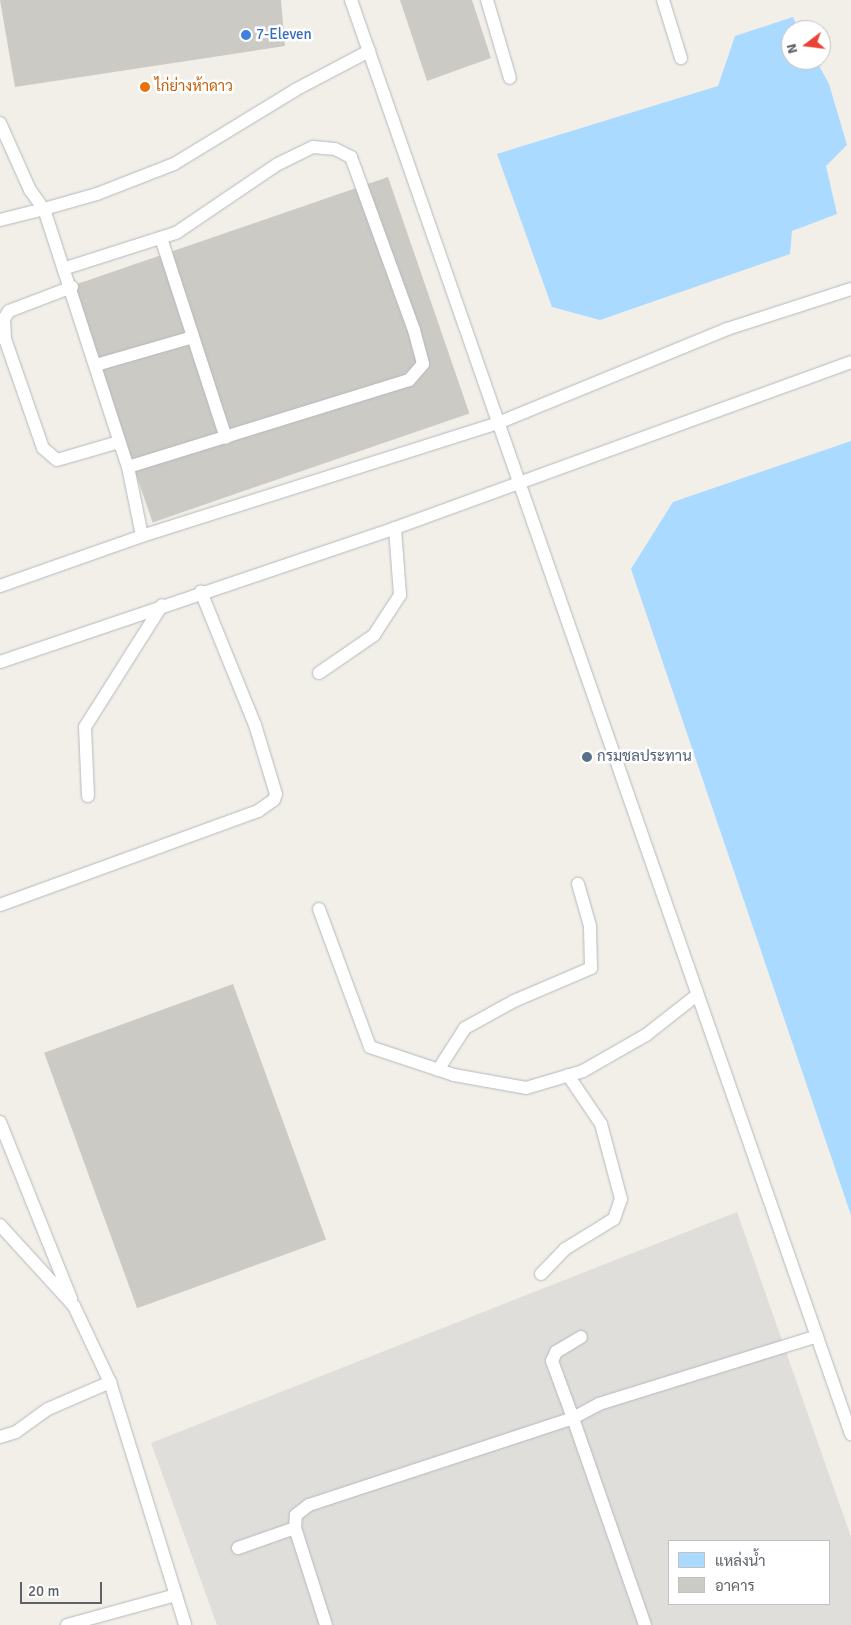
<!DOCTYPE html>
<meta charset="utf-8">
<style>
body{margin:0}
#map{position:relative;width:851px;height:1625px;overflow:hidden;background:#f1efe8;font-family:Signika,Sarabun,sans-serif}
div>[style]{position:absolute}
.industrial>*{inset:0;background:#e0deda}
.water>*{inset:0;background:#aadaff}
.building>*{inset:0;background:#cccac5;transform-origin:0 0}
.roads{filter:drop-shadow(0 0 1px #b5b8bc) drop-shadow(0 0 1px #b5b8bc)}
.service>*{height:12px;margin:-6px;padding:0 6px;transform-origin:6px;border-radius:6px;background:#fff}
.dots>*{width:14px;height:14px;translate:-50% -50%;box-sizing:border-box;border:2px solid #fff;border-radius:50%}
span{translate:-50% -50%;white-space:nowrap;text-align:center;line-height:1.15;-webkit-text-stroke:5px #fff;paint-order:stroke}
.shop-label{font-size:15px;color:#366cbe}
.left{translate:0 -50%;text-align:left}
.food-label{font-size:15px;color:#c56008}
.service-label{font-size:15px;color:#4e5e75}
.legend{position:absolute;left:668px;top:1540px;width:162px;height:65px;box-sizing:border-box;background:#fff;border:1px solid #bfc1c3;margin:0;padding:6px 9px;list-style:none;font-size:15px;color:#5f6368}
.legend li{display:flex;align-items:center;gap:10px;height:25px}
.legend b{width:25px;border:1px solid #bfc1c3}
.north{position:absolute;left:781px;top:20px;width:50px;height:50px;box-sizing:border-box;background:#fff;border:1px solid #bfc1c3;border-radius:50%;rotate:255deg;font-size:14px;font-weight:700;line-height:20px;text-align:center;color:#5f6368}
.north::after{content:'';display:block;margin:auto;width:18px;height:22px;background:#ea4335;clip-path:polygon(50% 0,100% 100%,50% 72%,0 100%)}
.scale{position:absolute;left:20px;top:1582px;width:82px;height:22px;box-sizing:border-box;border:2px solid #5f6368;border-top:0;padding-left:6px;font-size:15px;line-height:18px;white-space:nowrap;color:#5f6368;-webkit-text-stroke:4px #fff;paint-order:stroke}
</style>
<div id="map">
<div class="industrial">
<div style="clip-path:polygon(evenodd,737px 1212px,851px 1537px,851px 1625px,217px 1625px,151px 1443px,737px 1212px,670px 1541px,830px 1541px,830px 1604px,670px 1604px,670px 1541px)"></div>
</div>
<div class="water">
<div style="clip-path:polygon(793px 17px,799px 30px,791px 30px,791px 60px,816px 60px,829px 84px,847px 145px,826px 166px,837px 214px,792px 231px,790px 254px,600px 320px,552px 307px,497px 154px,718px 86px,735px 36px)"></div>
<div style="clip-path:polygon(851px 441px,851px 1215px,631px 569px,673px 502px)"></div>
</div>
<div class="building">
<div style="clip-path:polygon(0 0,281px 0,285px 46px,15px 87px)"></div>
<div style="clip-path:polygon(400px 0,472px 0,491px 58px,427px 81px)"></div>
<div style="left:388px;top:177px;width:250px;height:335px;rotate:71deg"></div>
<div style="left:233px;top:984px;width:272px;height:201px;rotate:70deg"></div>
</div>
<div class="roads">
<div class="service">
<div style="left:351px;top:0;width:1519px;rotate:70.78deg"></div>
<div style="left:487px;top:0;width:81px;rotate:73.6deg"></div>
<div style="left:663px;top:0;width:61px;rotate:72.8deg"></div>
<div style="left:0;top:123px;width:73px;rotate:65.9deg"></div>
<div style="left:30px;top:190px;width:24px;rotate:54deg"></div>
<div style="left:44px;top:209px;width:55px;rotate:-15.8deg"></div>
<div style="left:97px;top:194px;width:83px;rotate:-21.3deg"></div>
<div style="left:174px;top:164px;width:142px;rotate:-31.4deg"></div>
<div style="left:295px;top:90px;width:84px;rotate:-27.8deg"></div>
<div style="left:0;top:220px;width:45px;rotate:-14deg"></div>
<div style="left:44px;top:209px;width:271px;rotate:72deg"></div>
<div style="left:128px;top:467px;width:70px;rotate:78.5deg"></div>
<div style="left:142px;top:536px;width:374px;rotate:-17.6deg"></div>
<div style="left:498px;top:423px;width:248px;rotate:-22.3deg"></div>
<div style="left:727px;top:329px;width:130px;rotate:-17.9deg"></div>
<div style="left:161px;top:238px;width:210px;rotate:72deg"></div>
<div style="left:66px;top:268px;width:115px;rotate:-17.7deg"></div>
<div style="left:176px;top:233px;width:123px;rotate:-34.1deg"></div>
<div style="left:278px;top:164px;width:39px;rotate:-26deg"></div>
<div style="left:313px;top:147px;width:22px;rotate:5deg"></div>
<div style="left:335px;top:149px;width:18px;rotate:27deg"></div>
<div style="left:351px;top:157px;width:184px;rotate:70deg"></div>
<div style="left:414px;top:330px;width:35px;rotate:75deg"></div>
<div style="left:423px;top:364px;width:21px;rotate:131deg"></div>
<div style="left:409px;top:380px;width:294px;rotate:162.8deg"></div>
<div style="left:72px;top:287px;width:67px;rotate:159.1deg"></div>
<div style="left:9px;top:311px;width:9px;rotate:122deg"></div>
<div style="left:4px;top:319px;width:20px;rotate:87deg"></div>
<div style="left:5px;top:339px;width:115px;rotate:70.8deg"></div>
<div style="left:43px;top:448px;width:18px;rotate:41deg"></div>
<div style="left:57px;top:460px;width:65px;rotate:-16.2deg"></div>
<div style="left:96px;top:365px;width:101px;rotate:-16.1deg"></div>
<div style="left:0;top:586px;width:151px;rotate:-19.4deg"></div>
<div style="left:0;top:662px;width:417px;rotate:-18.7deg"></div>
<div style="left:395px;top:528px;width:485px;rotate:-20deg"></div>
<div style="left:319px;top:673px;width:67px;rotate:-34.6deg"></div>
<div style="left:374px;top:635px;width:48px;rotate:-57deg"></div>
<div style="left:400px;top:595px;width:67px;rotate:-94.3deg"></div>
<div style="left:88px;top:796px;width:69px;rotate:-92.5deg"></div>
<div style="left:85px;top:727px;width:144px;rotate:-57.7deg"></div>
<div style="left:0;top:905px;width:275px;rotate:-20deg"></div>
<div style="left:258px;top:811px;width:19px;rotate:-35deg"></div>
<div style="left:274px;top:800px;width:6px;rotate:-72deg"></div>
<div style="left:276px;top:794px;width:72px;rotate:-106.9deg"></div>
<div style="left:255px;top:725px;width:144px;rotate:-112.1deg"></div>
<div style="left:319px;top:909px;width:147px;rotate:69.7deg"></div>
<div style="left:370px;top:1047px;width:89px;rotate:18.4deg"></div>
<div style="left:454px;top:1075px;width:73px;rotate:10.2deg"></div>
<div style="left:526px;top:1088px;width:59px;rotate:-16.6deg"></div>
<div style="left:583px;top:1071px;width:73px;rotate:-29.7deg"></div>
<div style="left:646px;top:1035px;width:65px;rotate:-38.1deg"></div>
<div style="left:438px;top:1070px;width:50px;rotate:-57.3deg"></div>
<div style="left:465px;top:1028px;width:56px;rotate:-28.9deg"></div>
<div style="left:514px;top:1001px;width:84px;rotate:-23.2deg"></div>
<div style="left:591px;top:968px;width:42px;rotate:-91.4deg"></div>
<div style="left:590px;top:926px;width:44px;rotate:-105.9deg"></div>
<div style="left:0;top:1122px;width:191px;rotate:68.1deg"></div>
<div style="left:0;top:1225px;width:110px;rotate:47.6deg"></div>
<div style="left:74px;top:1306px;width:84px;rotate:64.7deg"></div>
<div style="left:110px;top:1382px;width:254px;rotate:72.8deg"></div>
<div style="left:541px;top:1274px;width:35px;rotate:-46deg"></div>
<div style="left:565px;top:1249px;width:57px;rotate:-31.5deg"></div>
<div style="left:614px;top:1219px;width:21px;rotate:-71deg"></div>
<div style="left:621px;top:1199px;width:78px;rotate:-104.9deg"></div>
<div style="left:601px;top:1124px;width:59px;rotate:-124deg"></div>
<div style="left:0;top:1437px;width:17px;rotate:-17deg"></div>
<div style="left:16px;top:1432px;width:39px;rotate:-36deg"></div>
<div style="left:48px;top:1409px;width:68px;rotate:-23.5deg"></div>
<div style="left:238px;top:1548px;width:60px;rotate:-19.3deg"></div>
<div style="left:67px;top:1625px;width:113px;rotate:-15.4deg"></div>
<div style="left:326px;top:1625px;width:102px;rotate:-107.7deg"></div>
<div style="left:295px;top:1528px;width:13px;rotate:-86deg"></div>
<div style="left:296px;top:1515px;width:16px;rotate:-38deg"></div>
<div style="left:309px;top:1505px;width:278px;rotate:-18.2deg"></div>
<div style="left:573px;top:1418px;width:61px;rotate:-110.2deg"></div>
<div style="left:552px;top:1361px;width:10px;rotate:-66deg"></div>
<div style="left:556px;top:1352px;width:29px;rotate:-31deg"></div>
<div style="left:645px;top:1625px;width:219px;rotate:-109.2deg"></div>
<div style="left:573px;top:1418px;width:30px;rotate:-28deg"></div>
<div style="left:599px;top:1404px;width:228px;rotate:-17.3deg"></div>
</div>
</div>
<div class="dots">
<div style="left:246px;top:35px;background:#3f7fe0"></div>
<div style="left:145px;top:87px;background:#e8710a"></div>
<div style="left:587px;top:757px;background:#5c6f8a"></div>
</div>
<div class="shop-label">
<span class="left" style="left:256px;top:35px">7-Eleven</span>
</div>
<div class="food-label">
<span class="left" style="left:155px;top:87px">ไก่ย่างห้าดาว</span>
</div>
<div class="service-label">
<span class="left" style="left:597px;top:757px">กรมชลประทาน</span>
</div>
<ul class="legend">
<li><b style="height:14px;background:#aadaff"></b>แหล่งน้ำ</li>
<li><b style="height:14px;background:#cccac5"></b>อาคาร</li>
</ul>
<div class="north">N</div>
<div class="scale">20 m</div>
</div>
